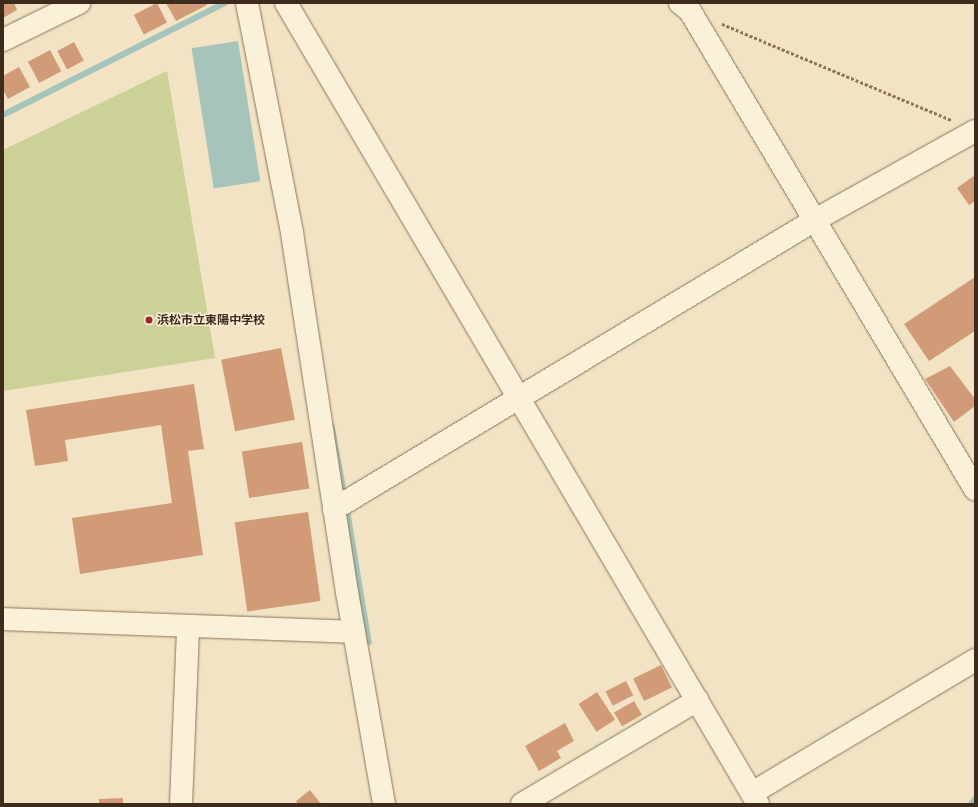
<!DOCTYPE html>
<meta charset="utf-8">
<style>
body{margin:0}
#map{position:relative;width:978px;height:807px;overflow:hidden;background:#f1e3c4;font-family:Lora,"Noto Sans JP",serif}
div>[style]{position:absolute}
.green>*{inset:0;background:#cbd197}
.water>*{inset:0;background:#a6c4bb;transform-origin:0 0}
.stream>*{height:5.5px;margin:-2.75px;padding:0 2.75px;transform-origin:2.75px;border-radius:2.75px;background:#a6c4bb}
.building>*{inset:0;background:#d29b77;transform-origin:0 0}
.path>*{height:2.5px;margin-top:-1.25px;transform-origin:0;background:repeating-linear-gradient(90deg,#8e7459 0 3px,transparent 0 5px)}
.roads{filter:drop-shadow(0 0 1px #8e7459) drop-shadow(0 0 1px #8e7459)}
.minor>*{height:22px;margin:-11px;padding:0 11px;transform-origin:11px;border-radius:11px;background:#fbf0d8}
.dots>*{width:11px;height:11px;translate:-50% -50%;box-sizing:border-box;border:2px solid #f8edd4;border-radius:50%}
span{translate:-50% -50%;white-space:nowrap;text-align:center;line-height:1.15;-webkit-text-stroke:3px #f8edd4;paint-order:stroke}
.poi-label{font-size:12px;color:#3d2c1e;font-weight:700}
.left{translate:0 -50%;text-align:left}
.frame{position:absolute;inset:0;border:4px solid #3d2c1e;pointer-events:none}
</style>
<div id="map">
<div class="green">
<div style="clip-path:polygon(167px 71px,215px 358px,3px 391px,3px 150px)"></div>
</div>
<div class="water">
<div style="left:238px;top:41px;width:142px;height:47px;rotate:81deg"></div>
</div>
<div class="stream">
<div style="left:3px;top:115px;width:249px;rotate:-26.8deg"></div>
<div style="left:332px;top:426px;width:71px;rotate:79.5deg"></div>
<div style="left:347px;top:507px;width:137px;rotate:80.7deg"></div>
<div style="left:369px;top:642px;width:10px;rotate:180deg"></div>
<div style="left:971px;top:804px;width:6px;rotate:-51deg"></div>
</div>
<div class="building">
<div style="clip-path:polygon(3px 3px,14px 3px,17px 10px,3px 18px)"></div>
<div style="left:157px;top:3px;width:22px;height:26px;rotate:63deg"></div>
<div style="clip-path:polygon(166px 3px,206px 3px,207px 5px,176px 21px)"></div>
<div style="left:74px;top:42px;width:21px;height:19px;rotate:62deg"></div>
<div style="left:50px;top:50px;width:24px;height:25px;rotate:62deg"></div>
<div style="clip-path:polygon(19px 67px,30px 87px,8px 99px,3px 90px,3px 76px)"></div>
<div style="clip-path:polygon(975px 175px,975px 201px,969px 205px,957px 188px)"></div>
<div style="clip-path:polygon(975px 277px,975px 331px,929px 361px,904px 324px)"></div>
<div style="left:281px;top:348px;width:73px;height:61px;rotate:79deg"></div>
<div style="clip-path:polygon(950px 366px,975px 399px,975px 406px,954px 422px,925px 379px)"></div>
<div style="clip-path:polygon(194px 384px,204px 449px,188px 451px,203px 555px,80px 574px,72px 518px,172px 503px,161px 425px,65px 440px,68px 461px,35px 466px,26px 410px)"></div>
<div style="left:302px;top:442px;width:47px;height:61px;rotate:81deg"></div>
<div style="left:308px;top:512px;width:90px;height:74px;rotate:82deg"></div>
<div style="left:661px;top:665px;width:25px;height:31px;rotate:64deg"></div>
<div style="left:626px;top:681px;width:16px;height:23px;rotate:63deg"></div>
<div style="left:597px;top:692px;width:33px;height:22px;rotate:57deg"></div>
<div style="left:634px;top:701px;width:16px;height:23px;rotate:60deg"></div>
<div style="clip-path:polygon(565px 723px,574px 741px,557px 751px,561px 758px,539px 771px,525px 746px)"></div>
<div style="clip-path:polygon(310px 790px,321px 804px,298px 804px,296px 801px)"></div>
<div style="clip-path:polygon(123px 798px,123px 804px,99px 804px,99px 799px)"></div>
</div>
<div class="path">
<div style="left:722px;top:24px;width:249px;rotate:22.7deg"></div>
</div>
<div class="roads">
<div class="minor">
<div style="left:247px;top:3px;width:234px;rotate:78.9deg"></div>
<div style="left:292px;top:233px;width:363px;rotate:81.3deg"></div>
<div style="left:347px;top:592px;width:215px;rotate:80.1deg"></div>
<div style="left:286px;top:3px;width:930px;rotate:59.49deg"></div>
<div style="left:680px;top:3px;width:13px;rotate:39deg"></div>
<div style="left:690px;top:11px;width:557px;rotate:59.2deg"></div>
<div style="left:3px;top:40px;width:85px;rotate:-26deg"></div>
<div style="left:334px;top:509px;width:561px;rotate:-31deg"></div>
<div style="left:815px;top:220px;width:183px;rotate:-29.1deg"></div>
<div style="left:3px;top:619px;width:351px;rotate:2.1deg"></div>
<div style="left:752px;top:793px;width:260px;rotate:-30.8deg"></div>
<div style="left:181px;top:804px;width:176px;rotate:-87.7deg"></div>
<div style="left:522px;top:804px;width:204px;rotate:-30.6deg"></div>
</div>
</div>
<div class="dots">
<div style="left:149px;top:320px;background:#a12428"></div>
</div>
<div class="poi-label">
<span class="left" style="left:157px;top:320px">浜松市立東陽中学校</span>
</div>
<div class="frame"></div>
</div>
